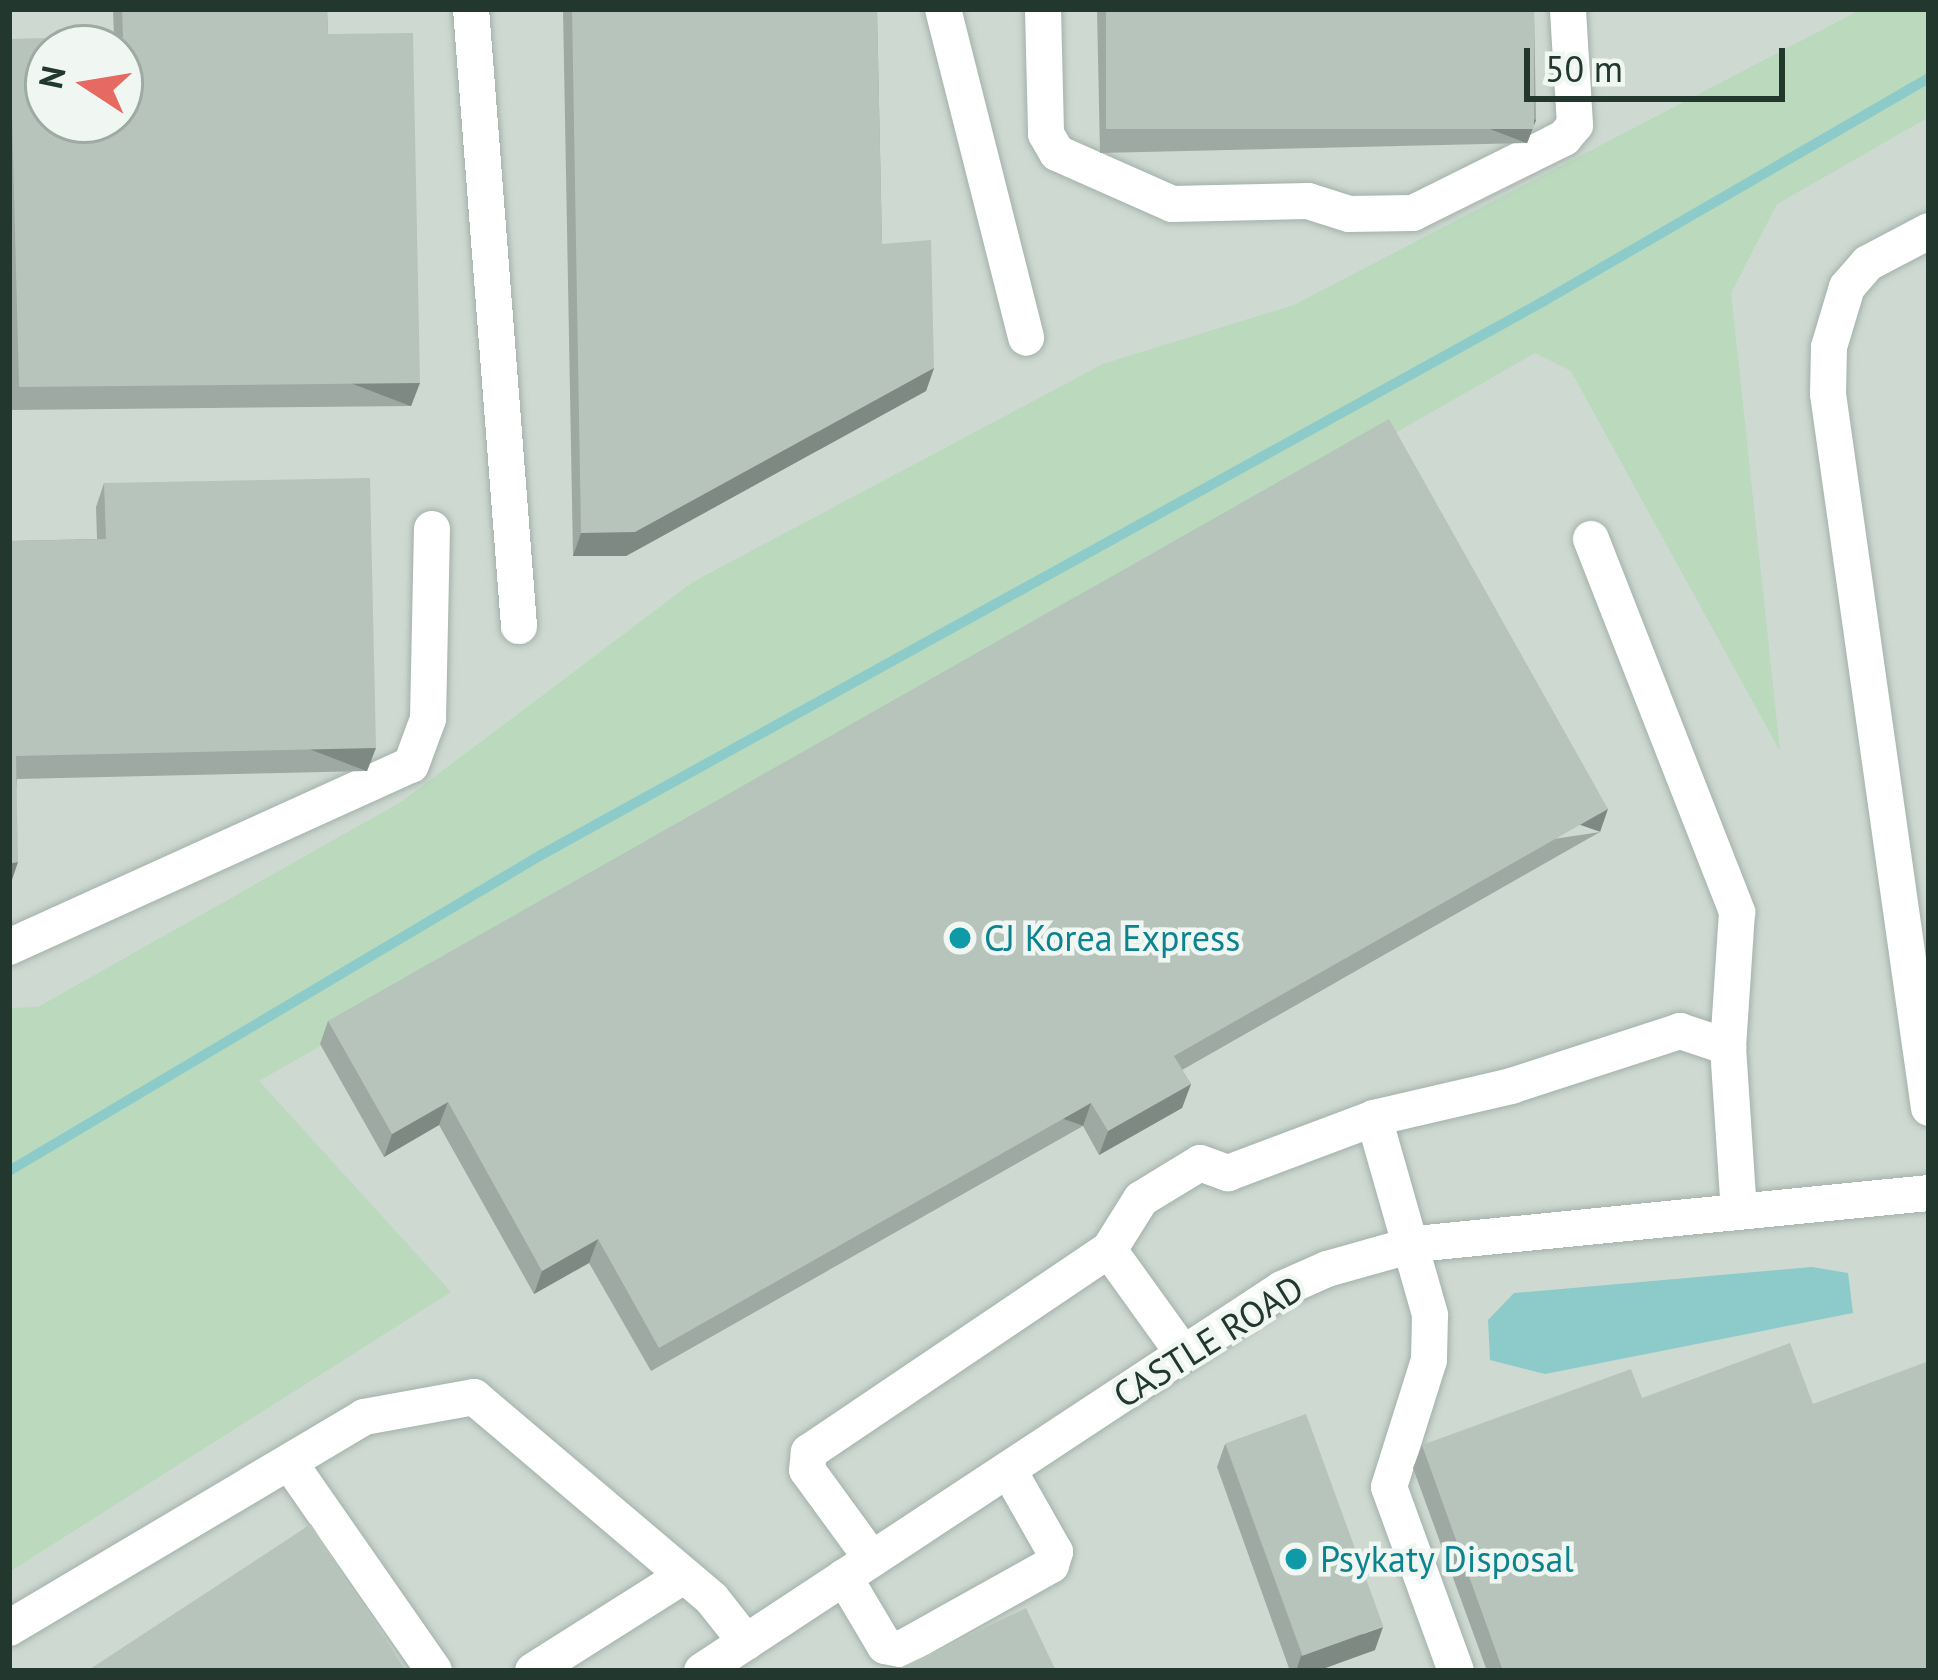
<!DOCTYPE html>
<style>
body{margin:0}
#map{position:relative;width:1938px;height:1680px;overflow:hidden;background:#e0eae4;font-family:"PT Sans",sans-serif}
div>[style]{position:absolute}
.built>*{inset:0;background:#ced9d2}
.green>*{inset:0;background:#bad9bd}
.water>*{inset:0;background:#8ccbc9}
.stream>*{height:10px;margin:-5px;padding:0 5px;transform-origin:5px;border-radius:5px;background:#8ccbc9}
.roads{filter:drop-shadow(0 0 3px #a3b1aa) drop-shadow(0 0 3px #a3b1aa)}
.minor>*{height:36px;margin:-18px;padding:0 18px;transform-origin:18px;border-radius:18px;background:#fff}
.wall>*{inset:0;background:#9da9a2}
.shaded-wall>*{inset:0;background:#7f8984;transform-origin:0 0}
.building>*{inset:0;background:#b6c4bc;transform-origin:0 0}
.dots>*{width:33px;height:33px;translate:-50% -50%;box-sizing:border-box;border:6px solid #f0f7f2;border-radius:50%}
span{translate:-50% -50%;white-space:nowrap;text-align:center;line-height:1.15;-webkit-text-stroke:9px #f0f7f2;paint-order:stroke}
.culture-label{font-size:36px;color:#0d838f}
.left{translate:0 -50%;text-align:left}
.street-label{font-size:36px;color:#22382e}
.frame{position:absolute;inset:0;border:12px solid #22382e;pointer-events:none}
.north{position:absolute;left:24px;top:24px;width:120px;height:120px;box-sizing:border-box;background:#f0f7f2;border:3px solid #9eaba4;border-radius:50%;rotate:282deg;font-size:33px;font-weight:700;line-height:48px;text-align:center;color:#22382e}
.north::after{content:'';display:block;margin:auto;width:42px;height:54px;background:#e66a61;clip-path:polygon(50% 0,100% 100%,50% 72%,0 100%)}
.scale{position:absolute;left:1524px;top:48px;width:261px;height:54px;box-sizing:border-box;border:6px solid #22382e;border-top:0;padding-left:15px;font-size:36px;line-height:42px;white-space:nowrap;color:#22382e;-webkit-text-stroke:9px #f0f7f2;paint-order:stroke}
</style>
<div id="map">
<div class="built">
<div style="clip-path:polygon(evenodd,9px 9px,1929px 9px,1929px 1671px,9px 1671px,9px 9px,48px 48px,120px 48px,120px 120px,48px 120px,48px 48px)"></div>
</div>
<div class="green">
<div style="clip-path:polygon(1862px 9px,1929px 9px,1929px 117px,1777px 204px,1731px 293px,1780px 751px,1571px 371px,1535px 353px,259px 1081px,451px 1292px,9px 1572px,9px 1008px,38px 1007px,401px 802px,693px 582px,1103px 364px,1294px 305px)"></div>
</div>
<div class="water">
<div style="clip-path:polygon(1812px 1267px,1848px 1273px,1853px 1313px,1545px 1374px,1490px 1360px,1488px 1320px,1514px 1293px)"></div>
</div>
<div class="stream">
<div style="left:9px;top:1171px;width:619px;rotate:-30.71deg"></div>
<div style="left:541px;top:855px;width:1146px;rotate:-28.91deg"></div>
<div style="left:1544px;top:301px;width:445px;rotate:-30.1deg"></div>
</div>
<div class="roads">
<div class="minor">
<div style="left:471px;top:9px;width:619px;rotate:85.55deg"></div>
<div style="left:943px;top:9px;width:339px;rotate:75.8deg"></div>
<div style="left:1043px;top:9px;width:125px;rotate:88.6deg"></div>
<div style="left:1046px;top:134px;width:22px;rotate:60deg"></div>
<div style="left:1057px;top:153px;width:126px;rotate:23.9deg"></div>
<div style="left:1172px;top:204px;width:136px;rotate:-1.3deg"></div>
<div style="left:1308px;top:201px;width:43px;rotate:17.6deg"></div>
<div style="left:1349px;top:214px;width:64px;rotate:-0.9deg"></div>
<div style="left:1413px;top:213px;width:169px;rotate:-26.4deg"></div>
<div style="left:1564px;top:138px;width:17px;rotate:-50deg"></div>
<div style="left:1575px;top:125px;width:116px;rotate:-93.5deg"></div>
<div style="left:1929px;top:231px;width:69px;rotate:152.3deg"></div>
<div style="left:1868px;top:263px;width:32px;rotate:131deg"></div>
<div style="left:1847px;top:287px;width:63px;rotate:106.7deg"></div>
<div style="left:1829px;top:347px;width:47px;rotate:91.2deg"></div>
<div style="left:1828px;top:394px;width:721px;rotate:81.95deg"></div>
<div style="left:1591px;top:539px;width:401px;rotate:68.6deg"></div>
<div style="left:1737px;top:912px;width:135px;rotate:93.8deg"></div>
<div style="left:1728px;top:1047px;width:165px;rotate:86.2deg"></div>
<div style="left:9px;top:947px;width:441px;rotate:-24.4deg"></div>
<div style="left:411px;top:765px;width:49px;rotate:-69.7deg"></div>
<div style="left:428px;top:719px;width:190px;rotate:-88.8deg"></div>
<div style="left:1374px;top:1118px;width:205px;rotate:74.1deg"></div>
<div style="left:1430px;top:1315px;width:45px;rotate:91.3deg"></div>
<div style="left:1429px;top:1360px;width:133px;rotate:107.5deg"></div>
<div style="left:1389px;top:1487px;width:196px;rotate:70deg"></div>
<div style="left:1109px;top:1250px;width:127px;rotate:54.3deg"></div>
<div style="left:289px;top:1462px;width:254px;rotate:55.2deg"></div>
<div style="left:872px;top:1559px;width:110px;rotate:-126.1deg"></div>
<div style="left:807px;top:1470px;width:18px;rotate:-84deg"></div>
<div style="left:809px;top:1452px;width:362px;rotate:-34deg"></div>
<div style="left:1109px;top:1250px;width:60px;rotate:-57.9deg"></div>
<div style="left:1141px;top:1199px;width:69px;rotate:-31.4deg"></div>
<div style="left:1200px;top:1163px;width:30px;rotate:20deg"></div>
<div style="left:1228px;top:1173px;width:156px;rotate:-20.6deg"></div>
<div style="left:1374px;top:1118px;width:141px;rotate:-13.1deg"></div>
<div style="left:1511px;top:1086px;width:178px;rotate:-18deg"></div>
<div style="left:1680px;top:1031px;width:51px;rotate:18.4deg"></div>
<div style="left:844px;top:1577px;width:80px;rotate:59.3deg"></div>
<div style="left:885px;top:1646px;width:16px;rotate:11deg"></div>
<div style="left:901px;top:1649px;width:172px;rotate:-29.2deg"></div>
<div style="left:1051px;top:1565px;width:14px;rotate:-73deg"></div>
<div style="left:1055px;top:1552px;width:95px;rotate:-119.5deg"></div>
<div style="left:9px;top:1628px;width:413px;rotate:-30.7deg"></div>
<div style="left:364px;top:1417px;width:112px;rotate:-10.3deg"></div>
<div style="left:474px;top:1397px;width:312px;rotate:40.3deg"></div>
<div style="left:712px;top:1599px;width:55px;rotate:51.7deg"></div>
<div style="left:533px;top:1671px;width:178px;rotate:-32.3deg"></div>
<div style="left:702px;top:1671px;width:694px;rotate:-33.37deg"></div>
<div style="left:1282px;top:1289px;width:49px;rotate:-24deg"></div>
<div style="left:1327px;top:1269px;width:92px;rotate:-15.7deg"></div>
<div style="left:1416px;top:1244px;width:516px;rotate:-5.68deg"></div>
</div>
</div>
<div class="wall">
<div style="clip-path:polygon(113px 9px,327px 9px,328px 34px,411px 406px,11px 410px,9px 43px,10px 39px,114px 38px)"></div>
<div style="clip-path:polygon(563px 9px,877px 9px,882px 244px,934px 368px,926px 391px,626px 556px,573px 556px)"></div>
<div style="clip-path:polygon(1097px 9px,1534px 9px,1536px 120px,1527px 143px,1100px 153px)"></div>
<div style="clip-path:polygon(104px 483px,367px 771px,17px 779px,9px 886px,9px 541px,97px 539px,96px 507px)"></div>
<div style="clip-path:polygon(1600px 832px,1182px 1070px,1191px 1084px,1182px 1108px,1099px 1155px,1083px 1126px,651px 1371px,589px 1263px,534px 1294px,439px 1125px,384px 1157px,320px 1044px,328px 1021px)"></div>
<div style="clip-path:polygon(1813px 1404px,1929px 1671px,1487px 1671px,1413px 1468px,1422px 1445px)"></div>
<div style="clip-path:polygon(1225px 1444px,1375px 1650px,1317px 1671px,1290px 1671px,1217px 1467px)"></div>
</div>
<div class="shaded-wall">
<div style="left:1536px;top:120px;width:25px;height:428px;rotate:111deg"></div>
<div style="clip-path:polygon(934px 368px,926px 391px,626px 556px,573px 556px,581px 533px)"></div>
<div style="left:420px;top:383px;width:25px;height:401px;rotate:111deg"></div>
<div style="left:376px;top:748px;width:25px;height:360px;rotate:111deg"></div>
<div style="left:1608px;top:809px;width:24px;height:499px;rotate:109deg"></div>
<div style="clip-path:polygon(18px 862px,10px 886px,9px 886px,9px 863px)"></div>
<div style="clip-path:polygon(1191px 1084px,1182px 1108px,1099px 1155px,1108px 1131px)"></div>
<div style="clip-path:polygon(448px 1102px,439px 1125px,384px 1157px,392px 1134px)"></div>
<div style="left:1091px;top:1103px;width:24px;height:497px;rotate:109deg"></div>
<div style="clip-path:polygon(598px 1239px,589px 1263px,534px 1294px,542px 1271px)"></div>
<div style="clip-path:polygon(1383px 1627px,1375px 1650px,1317px 1671px,1296px 1671px,1301px 1656px)"></div>
</div>
<div class="building">
<div style="clip-path:polygon(evenodd,122px 9px,327px 9px,328px 34px,413px 33px,420px 383px,19px 387px,10px 39px,123px 37px,122px 9px,48px 48px,120px 48px,120px 120px,48px 120px,48px 48px)"></div>
<div style="clip-path:polygon(572px 9px,877px 9px,882px 244px,931px 240px,934px 368px,635px 532px,581px 533px)"></div>
<div style="left:1106px;top:9px;width:428px;height:120px"></div>
<div style="clip-path:polygon(1389px 419px,1608px 809px,1174px 1056px,1191px 1084px,1108px 1131px,1091px 1103px,659px 1348px,598px 1239px,542px 1271px,448px 1102px,392px 1134px,328px 1021px)"></div>
<div style="clip-path:polygon(370px 478px,376px 748px,16px 756px,18px 862px,9px 863px,9px 541px,106px 539px,104px 483px)"></div>
<div style="clip-path:polygon(1790px 1343px,1813px 1404px,1929px 1361px,1929px 1671px,1503px 1671px,1422px 1445px,1631px 1369px,1642px 1398px)"></div>
<div style="left:1306px;top:1414px;width:226px;height:86px;rotate:70deg"></div>
<div style="clip-path:polygon(311px 1524px,406px 1671px,87px 1671px)"></div>
<div style="clip-path:polygon(1026px 1608px,1056px 1671px,893px 1671px)"></div>
</div>
<div class="dots">
<div style="left:960px;top:938px;background:#0f9aa8"></div>
<div style="left:1296px;top:1559px;background:#0f9aa8"></div>
</div>
<div class="culture-label">
<span class="left" style="left:984px;top:938px">CJ Korea Express</span>
<span class="left" style="left:1320px;top:1559px">Psykaty Disposal</span>
</div>
<div class="street-label">
<span style="left:1208px;top:1341px;rotate:-32deg">CASTLE ROAD</span>
</div>
<div class="frame"></div>
<div class="north">N</div>
<div class="scale">50 m</div>
</div>
